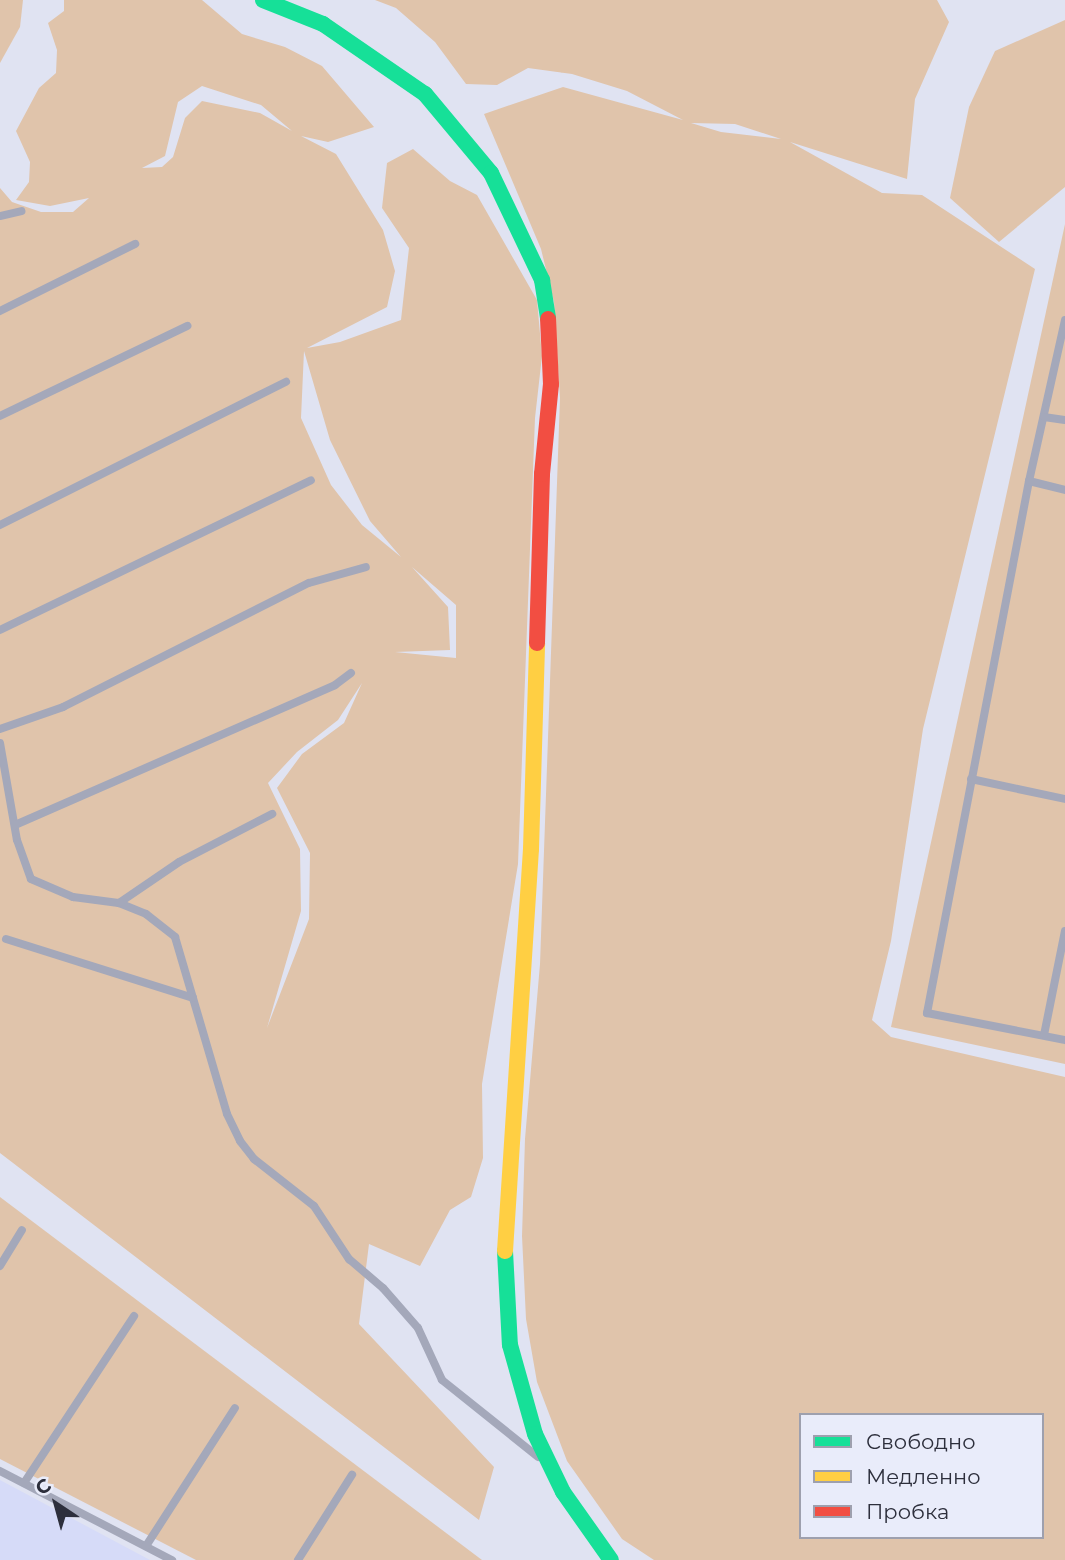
<!DOCTYPE html>
<meta charset="utf-8">
<style>
body{margin:0}
#map{position:relative;width:1065px;height:1560px;overflow:hidden;background:#e0e3f2;font-family:Montserrat,sans-serif}
div>[style]{position:absolute}
.built>*{inset:0;background:#d6dbf8}
.green>*{inset:0;background:#e0c4ab}
.lane>*{height:8px;margin:-4px;padding:0 4px;transform-origin:4px;border-radius:4px;background:#a4a8ba}
.fast>*{height:16px;margin:-8px;padding:0 8px;transform-origin:8px;border-radius:8px;background:#16e098}
.slow>*{height:16px;margin:-8px;padding:0 8px;transform-origin:8px;border-radius:8px;background:#ffcf43}
.jam>*{height:16px;margin:-8px;padding:0 8px;transform-origin:8px;border-radius:8px;background:#f24e42}
span{translate:-50% -50%;white-space:nowrap;text-align:center;line-height:1.15;-webkit-text-stroke:7px #e9ecfa;paint-order:stroke}
.legend{position:absolute;left:799px;top:1413px;width:245px;height:126px;box-sizing:border-box;background:#e9ecfa;border:2px solid #9ea0ae;margin:0;padding:9px 12px;list-style:none;font-size:21px;color:#2d2f3c}
.legend li{display:flex;align-items:center;gap:14px;height:35px}
.legend b{width:35px;border:2px solid #9ea0ae}
.north{position:absolute;left:21px;top:1469px;width:70px;height:70px;-webkit-text-stroke:5px #e9ecfa;paint-order:stroke;rotate:324deg;font-size:19px;font-weight:700;line-height:28px;text-align:center;color:#2d2f3c}
.north::after{content:'';display:block;margin:auto;width:24px;height:32px;background:#2d2f3c;clip-path:polygon(50% 0,100% 100%,50% 72%,0 100%)}
</style>
<div id="map">
<div class="built">
<div style="clip-path:polygon(0 1480px,150px 1560px,0 1560px)"></div>
</div>
<div class="green">
<div style="clip-path:polygon(0 0,23px 0,20px 27px,0 63px)"></div>
<div style="clip-path:polygon(evenodd,64px 0,202px 0,242px 34px,285px 47px,322px 66px,374px 127px,328px 142px,301px 136px,336px 154px,383px 230px,395px 271px,387px 307px,307px 348px,340px 342px,401px 320px,409px 248px,382px 208px,387px 163px,413px 149px,450px 181px,477px 195px,537px 300px,542px 356px,535px 418px,518px 864px,482px 1084px,483px 1158px,471px 1197px,450px 1210px,420px 1266px,369px 1244px,359px 1324px,494px 1467px,479px 1520px,0 1153px,0 188px,12px 202px,41px 212px,73px 212px,89px 198px,50px 206px,16px 200px,29px 182px,30px 162px,16px 131px,39px 88px,56px 73px,57px 50px,48px 23px,64px 11px,64px 0,202px 86px,261px 105px,292px 131px,260px 113px,202px 101px,185px 118px,173px 157px,162px 167px,142px 168px,165px 156px,178px 102px,202px 86px,64px 0,304px 351px,330px 440px,370px 521px,401px 557px,362px 525px,331px 485px,301px 418px,304px 351px,64px 0,412px 567px,456px 605px,456px 658px,395px 652px,450px 650px,448px 607px,412px 567px,64px 0,362px 683px,344px 723px,302px 754px,277px 788px,310px 853px,309px 919px,267px 1028px,301px 911px,300px 849px,268px 783px,297px 752px,338px 720px,362px 683px)"></div>
<div style="clip-path:polygon(evenodd,375px 0,937px 0,949px 22px,915px 99px,907px 179px,790px 142px,882px 193px,922px 195px,1035px 269px,923px 729px,891px 941px,872px 1020px,891px 1037px,1065px 1077px,1065px 1560px,654px 1560px,622px 1539px,567px 1461px,537px 1382px,526px 1319px,522px 1236px,525px 1139px,540px 964px,560px 398px,554px 302px,541px 249px,484px 114px,563px 87px,683px 120px,627px 91px,572px 74px,528px 68px,497px 85px,466px 84px,435px 42px,396px 8px,375px 0,691px 123px,735px 124px,781px 139px,721px 132px,691px 123px,375px 0,801px 1415px,1042px 1415px,1042px 1537px,801px 1537px,801px 1415px)"></div>
<div style="clip-path:polygon(1065px 20px,1065px 187px,999px 242px,950px 198px,969px 107px,995px 51px)"></div>
<div style="clip-path:polygon(1065px 224px,1065px 1064px,891px 1027px)"></div>
<div style="clip-path:polygon(0 1197px,482px 1560px,196px 1560px,0 1459px)"></div>
</div>
<div class="lane">
<div style="left:0;top:216px;width:22px;rotate:-13deg"></div>
<div style="left:0;top:311px;width:151px;rotate:-26.4deg"></div>
<div style="left:1065px;top:320px;width:165px;rotate:102.6deg"></div>
<div style="left:1029px;top:481px;width:542px;rotate:100.85deg"></div>
<div style="left:927px;top:1013px;width:141px;rotate:11.1deg"></div>
<div style="left:0;top:416px;width:208px;rotate:-25.7deg"></div>
<div style="left:1044px;top:417px;width:21px;rotate:8deg"></div>
<div style="left:1029px;top:481px;width:37px;rotate:14deg"></div>
<div style="left:0;top:525px;width:320px;rotate:-26.6deg"></div>
<div style="left:0;top:630px;width:345px;rotate:-25.7deg"></div>
<div style="left:0;top:729px;width:67px;rotate:-19.2deg"></div>
<div style="left:63px;top:707px;width:275px;rotate:-26.8deg"></div>
<div style="left:309px;top:583px;width:59px;rotate:-15.7deg"></div>
<div style="left:0;top:743px;width:98px;rotate:80.1deg"></div>
<div style="left:17px;top:840px;width:41px;rotate:70.3deg"></div>
<div style="left:31px;top:879px;width:46px;rotate:23.2deg"></div>
<div style="left:73px;top:897px;width:46px;rotate:7.4deg"></div>
<div style="left:119px;top:903px;width:29px;rotate:22deg"></div>
<div style="left:146px;top:914px;width:37px;rotate:38deg"></div>
<div style="left:175px;top:937px;width:184px;rotate:73.6deg"></div>
<div style="left:227px;top:1114px;width:30px;rotate:64deg"></div>
<div style="left:240px;top:1141px;width:23px;rotate:52deg"></div>
<div style="left:254px;top:1159px;width:76px;rotate:38.1deg"></div>
<div style="left:314px;top:1206px;width:64px;rotate:56.6deg"></div>
<div style="left:349px;top:1259px;width:45px;rotate:40.5deg"></div>
<div style="left:383px;top:1288px;width:53px;rotate:48.8deg"></div>
<div style="left:418px;top:1328px;width:57px;rotate:65.2deg"></div>
<div style="left:442px;top:1380px;width:123px;rotate:38.7deg"></div>
<div style="left:971px;top:779px;width:96px;rotate:12deg"></div>
<div style="left:15px;top:825px;width:349px;rotate:-23.6deg"></div>
<div style="left:335px;top:685px;width:20px;rotate:-37deg"></div>
<div style="left:119px;top:903px;width:73px;rotate:-34.3deg"></div>
<div style="left:179px;top:862px;width:105px;rotate:-27.3deg"></div>
<div style="left:6px;top:939px;width:196px;rotate:17.5deg"></div>
<div style="left:1044px;top:1035px;width:106px;rotate:-78.6deg"></div>
<div style="left:0;top:1266px;width:42px;rotate:-58.6deg"></div>
<div style="left:0;top:1471px;width:194px;rotate:27.4deg"></div>
<div style="left:24px;top:1483px;width:200px;rotate:-56.6deg"></div>
<div style="left:146px;top:1546px;width:164px;rotate:-57.2deg"></div>
<div style="left:298px;top:1560px;width:101px;rotate:-57.6deg"></div>
</div>
<div class="fast">
<div style="left:263px;top:0;width:65px;rotate:21.8deg"></div>
<div style="left:323px;top:24px;width:124px;rotate:34.5deg"></div>
<div style="left:425px;top:94px;width:103px;rotate:50.1deg"></div>
<div style="left:491px;top:173px;width:119px;rotate:64.5deg"></div>
<div style="left:542px;top:280px;width:39px;rotate:81deg"></div>
<div style="left:505px;top:1251px;width:94px;rotate:87deg"></div>
<div style="left:510px;top:1345px;width:92px;rotate:74.3deg"></div>
<div style="left:535px;top:1434px;width:64px;rotate:64.2deg"></div>
<div style="left:563px;top:1492px;width:83px;rotate:54.8deg"></div>
</div>
<div class="slow">
<div style="left:505px;top:1251px;width:403px;rotate:-86.3deg"></div>
<div style="left:531px;top:849px;width:206px;rotate:-88.3deg"></div>
</div>
<div class="jam">
<div style="left:537px;top:643px;width:169px;rotate:-88.3deg"></div>
<div style="left:542px;top:474px;width:90px;rotate:-84.3deg"></div>
<div style="left:551px;top:384px;width:65px;rotate:-92.6deg"></div>
</div>
<ul class="legend">
<li><b style="height:9px;background:#16e098"></b>Свободно</li>
<li><b style="height:9px;background:#ffcf43"></b>Медленно</li>
<li><b style="height:9px;background:#f24e42"></b>Пробка</li>
</ul>
<div class="north">С</div>
</div>
